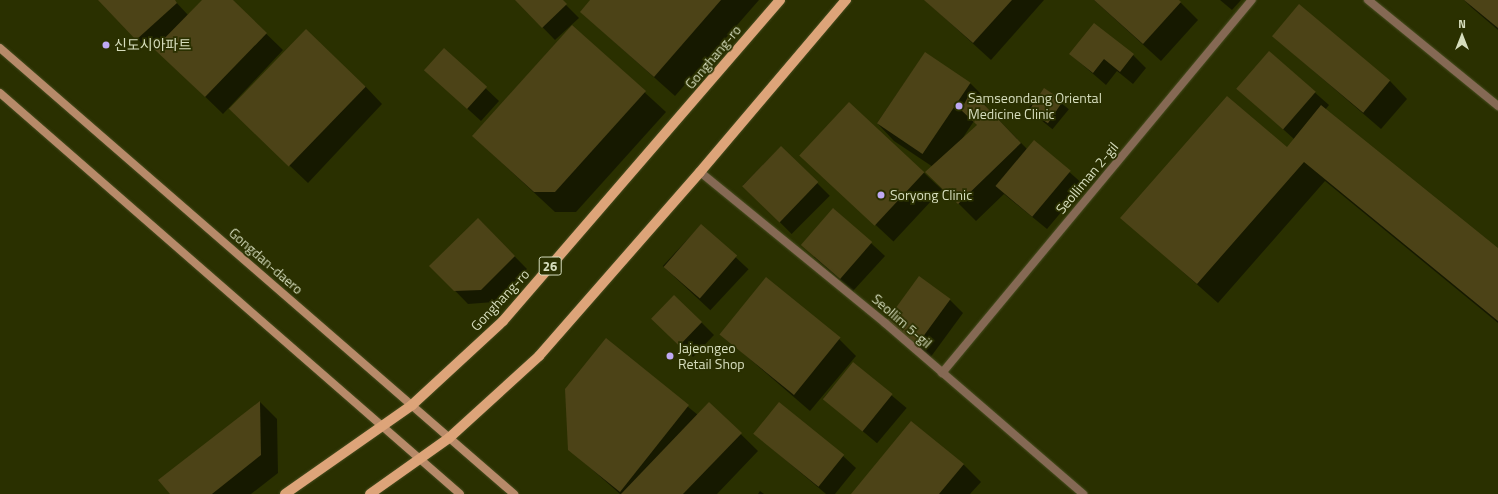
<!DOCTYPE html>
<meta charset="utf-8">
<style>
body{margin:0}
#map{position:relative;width:1498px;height:494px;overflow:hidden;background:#2a3000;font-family:"Titillium Web","Noto Sans KR",sans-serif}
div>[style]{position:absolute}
.shadow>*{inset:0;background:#0007;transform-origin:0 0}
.building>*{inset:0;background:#4c4317;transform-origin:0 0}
.roads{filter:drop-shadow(0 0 1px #464c1e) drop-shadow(0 0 1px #464c1e)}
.street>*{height:8px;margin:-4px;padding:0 4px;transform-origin:4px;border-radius:4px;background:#856954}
.secondary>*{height:8px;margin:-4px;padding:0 4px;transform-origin:4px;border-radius:4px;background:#b78a69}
.primary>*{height:10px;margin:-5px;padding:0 5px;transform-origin:5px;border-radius:5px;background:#dda479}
.dots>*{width:11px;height:11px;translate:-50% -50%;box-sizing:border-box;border:2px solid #2a3000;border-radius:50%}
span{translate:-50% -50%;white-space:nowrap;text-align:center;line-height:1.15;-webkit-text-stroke:3.5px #2a3000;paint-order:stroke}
.shield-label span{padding:1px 3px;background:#2a3000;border:1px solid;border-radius:3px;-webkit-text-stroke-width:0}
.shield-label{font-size:13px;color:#d6ddbd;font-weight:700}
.poi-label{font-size:14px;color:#d6ddbd}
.left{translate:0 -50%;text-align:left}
.street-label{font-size:14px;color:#d6ddbd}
.north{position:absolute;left:1442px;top:16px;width:40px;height:40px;-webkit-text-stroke:3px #2a3000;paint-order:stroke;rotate:0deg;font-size:11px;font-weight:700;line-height:16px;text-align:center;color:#d6ddbd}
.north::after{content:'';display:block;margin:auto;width:14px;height:18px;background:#d6ddbd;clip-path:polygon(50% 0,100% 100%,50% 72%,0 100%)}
</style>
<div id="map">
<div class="shadow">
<div style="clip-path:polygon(100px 0,174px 0,188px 15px,203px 0,231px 0,283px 50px,223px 114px,155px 48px,150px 52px)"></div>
<div style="clip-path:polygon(516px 0,561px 0,579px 18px,555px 40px)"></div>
<div style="clip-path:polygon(592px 0,759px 0,675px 96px,581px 12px)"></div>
<div style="clip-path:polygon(925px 0,1044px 0,991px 60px)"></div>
<div style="clip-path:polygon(1094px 0,1178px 0,1198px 20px,1161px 61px)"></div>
<div style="clip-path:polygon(1220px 0,1241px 0,1232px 10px)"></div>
<div style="clip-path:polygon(1464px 0,1498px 0,1498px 30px,1471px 7px)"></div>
<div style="clip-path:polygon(572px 26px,666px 112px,576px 212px,555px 212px,473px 136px)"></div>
<div style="clip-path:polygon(1273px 36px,1390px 81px,1407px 99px,1381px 129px)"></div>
<div style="clip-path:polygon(444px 49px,499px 101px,481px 121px,438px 82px)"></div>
<div style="clip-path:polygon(evenodd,925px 53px,971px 84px,988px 101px,985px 106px,1027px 149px,1034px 141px,1084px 185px,1047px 229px,1004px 194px,976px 221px,944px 189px,933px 167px,894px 141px,877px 123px,925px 53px,974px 121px,978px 126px,962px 139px,974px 121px)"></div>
<div style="clip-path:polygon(1270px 53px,1329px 105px,1325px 110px,1498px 249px,1498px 323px,1325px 181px,1218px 303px,1122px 218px,1287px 148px,1294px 139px,1238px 89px)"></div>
<div style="clip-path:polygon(1070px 54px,1133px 55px,1146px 68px,1133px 84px,1117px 71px,1106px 85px)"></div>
<div style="clip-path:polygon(365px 86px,382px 104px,308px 183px,231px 110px)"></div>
<div style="left:1044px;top:89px;width:32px;height:26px;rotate:39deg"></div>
<div style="left:849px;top:103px;width:127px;height:71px;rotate:43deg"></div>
<div style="left:781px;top:147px;width:69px;height:54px;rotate:45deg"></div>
<div style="clip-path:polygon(834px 209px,885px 256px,853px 291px,814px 257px)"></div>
<div style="clip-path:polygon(478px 219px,527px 269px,494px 302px,468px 304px,431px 266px)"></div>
<div style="left:701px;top:225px;width:65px;height:56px;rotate:43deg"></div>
<div style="clip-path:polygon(919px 278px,950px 300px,963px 313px,930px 358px,899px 335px)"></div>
<div style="clip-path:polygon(701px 322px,714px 335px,693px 357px,665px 331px)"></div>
<div style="clip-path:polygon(720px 333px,839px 339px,856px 356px,810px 411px)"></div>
<div style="clip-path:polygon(606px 340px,698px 415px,709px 403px,758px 451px,717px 494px,620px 494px,569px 449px)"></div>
<div style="left:853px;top:363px;width:70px;height:46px;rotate:40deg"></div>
<div style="clip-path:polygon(260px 402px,277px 419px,278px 473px,251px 494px,171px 494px)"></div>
<div style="clip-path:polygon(755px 434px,843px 456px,856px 468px,835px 494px,826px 494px)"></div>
<div style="clip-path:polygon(963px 464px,981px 482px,970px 494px,852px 494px)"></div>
<div style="clip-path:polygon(760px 491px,764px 494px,758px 494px)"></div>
</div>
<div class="building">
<div style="clip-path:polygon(98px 0,175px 0,177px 3px,136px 40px)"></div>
<div style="clip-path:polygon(202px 0,233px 0,267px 33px,205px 97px,154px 49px)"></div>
<div style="clip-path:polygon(515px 0,563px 0,567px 4px,542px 28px)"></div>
<div style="clip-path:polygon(590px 0,721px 0,654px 77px,580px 12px)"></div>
<div style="clip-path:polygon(924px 0,1012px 0,973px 43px)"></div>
<div style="clip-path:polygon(1094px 0,1179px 0,1181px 2px,1143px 44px)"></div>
<div style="clip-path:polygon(1464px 0,1498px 0,1498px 28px)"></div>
<div style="left:1299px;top:4px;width:119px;height:42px;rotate:40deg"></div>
<div style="clip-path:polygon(1094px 23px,1134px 54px,1120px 72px,1104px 59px,1093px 73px,1069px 54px)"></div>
<div style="clip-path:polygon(572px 25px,646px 91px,555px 192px,534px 192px,472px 136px)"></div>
<div style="left:306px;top:29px;width:83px;height:111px;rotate:44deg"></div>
<div style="left:444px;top:48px;width:58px;height:30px;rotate:42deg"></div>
<div style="left:1269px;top:51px;width:62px;height:50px;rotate:41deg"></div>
<div style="left:925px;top:52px;width:55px;height:86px;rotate:34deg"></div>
<div style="left:1044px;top:88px;width:23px;height:27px;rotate:34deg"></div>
<div style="clip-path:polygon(971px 91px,1021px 143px,958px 204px,925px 172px,977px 125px,961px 110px)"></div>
<div style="clip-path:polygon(1227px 96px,1287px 147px,1321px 105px,1498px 248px,1498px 321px,1304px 162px,1197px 284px,1120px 218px)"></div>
<div style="left:849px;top:102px;width:103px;height:73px;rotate:43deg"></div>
<div style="left:1034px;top:140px;width:48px;height:60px;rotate:40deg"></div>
<div style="left:781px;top:146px;width:52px;height:56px;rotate:44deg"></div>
<div style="left:833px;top:208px;width:52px;height:49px;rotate:41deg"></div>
<div style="clip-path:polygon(478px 218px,515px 256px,481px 290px,454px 291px,429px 266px)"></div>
<div style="left:701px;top:224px;width:48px;height:57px;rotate:41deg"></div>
<div style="left:919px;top:276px;width:39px;height:58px;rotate:36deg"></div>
<div style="left:766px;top:277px;width:96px;height:74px;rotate:39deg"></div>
<div style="left:674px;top:295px;width:39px;height:33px;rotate:44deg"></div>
<div style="clip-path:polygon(606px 338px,689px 405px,620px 492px,568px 450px,565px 389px)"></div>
<div style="left:853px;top:362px;width:51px;height:48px;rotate:39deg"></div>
<div style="clip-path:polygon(260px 401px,261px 455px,212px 494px,170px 494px,158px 480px)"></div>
<div style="clip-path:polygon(709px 402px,742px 433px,683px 494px,621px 494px)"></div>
<div style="left:779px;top:402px;width:84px;height:41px;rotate:39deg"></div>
<div style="clip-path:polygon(911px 421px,964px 464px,939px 494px,851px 494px)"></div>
</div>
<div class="roads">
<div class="street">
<div style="left:1368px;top:0;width:168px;rotate:39.2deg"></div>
<div style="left:700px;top:172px;width:239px;rotate:39.2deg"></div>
<div style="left:885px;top:323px;width:262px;rotate:40.8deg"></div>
<div style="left:942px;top:373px;width:485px;rotate:-50.3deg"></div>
</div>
<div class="secondary">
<div style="left:0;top:48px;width:681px;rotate:40.95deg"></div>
<div style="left:0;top:93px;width:610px;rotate:41.08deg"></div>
</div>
<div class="primary">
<div style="left:285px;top:494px;width:155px;rotate:-35deg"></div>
<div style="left:412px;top:405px;width:124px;rotate:-42.7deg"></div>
<div style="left:503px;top:321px;width:424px;rotate:-49.2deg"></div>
<div style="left:370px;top:494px;width:97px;rotate:-35.3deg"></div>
<div style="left:449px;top:438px;width:122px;rotate:-42.3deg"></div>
<div style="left:539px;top:356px;width:244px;rotate:-48.8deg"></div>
<div style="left:700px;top:172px;width:226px;rotate:-49.7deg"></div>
</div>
</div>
<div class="dots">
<div style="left:106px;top:45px;background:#bfa9f4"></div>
<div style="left:959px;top:106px;background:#bfa9f4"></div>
<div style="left:881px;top:195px;background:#bfa9f4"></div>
<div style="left:670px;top:356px;background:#bfa9f4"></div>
</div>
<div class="shield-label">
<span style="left:550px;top:266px">26</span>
</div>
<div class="poi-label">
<span class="left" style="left:114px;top:45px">신도시아파트</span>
<span class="left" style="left:968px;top:106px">Samseondang Oriental<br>Medicine Clinic</span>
<span class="left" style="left:890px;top:195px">Soryong Clinic</span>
<span class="left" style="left:678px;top:356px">Jajeongeo<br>Retail Shop</span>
</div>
<div class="street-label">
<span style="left:713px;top:57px;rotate:-50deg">Gonghang-ro</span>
<span style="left:1087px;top:178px;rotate:-50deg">Seolliman 2-gil</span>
<span style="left:266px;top:261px;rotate:41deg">Gongdan-daero</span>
<span style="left:500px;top:300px;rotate:-47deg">Gonghang-ro</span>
<span style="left:902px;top:321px;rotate:41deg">Seollim 5-gil</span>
</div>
<div class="north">N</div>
</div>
